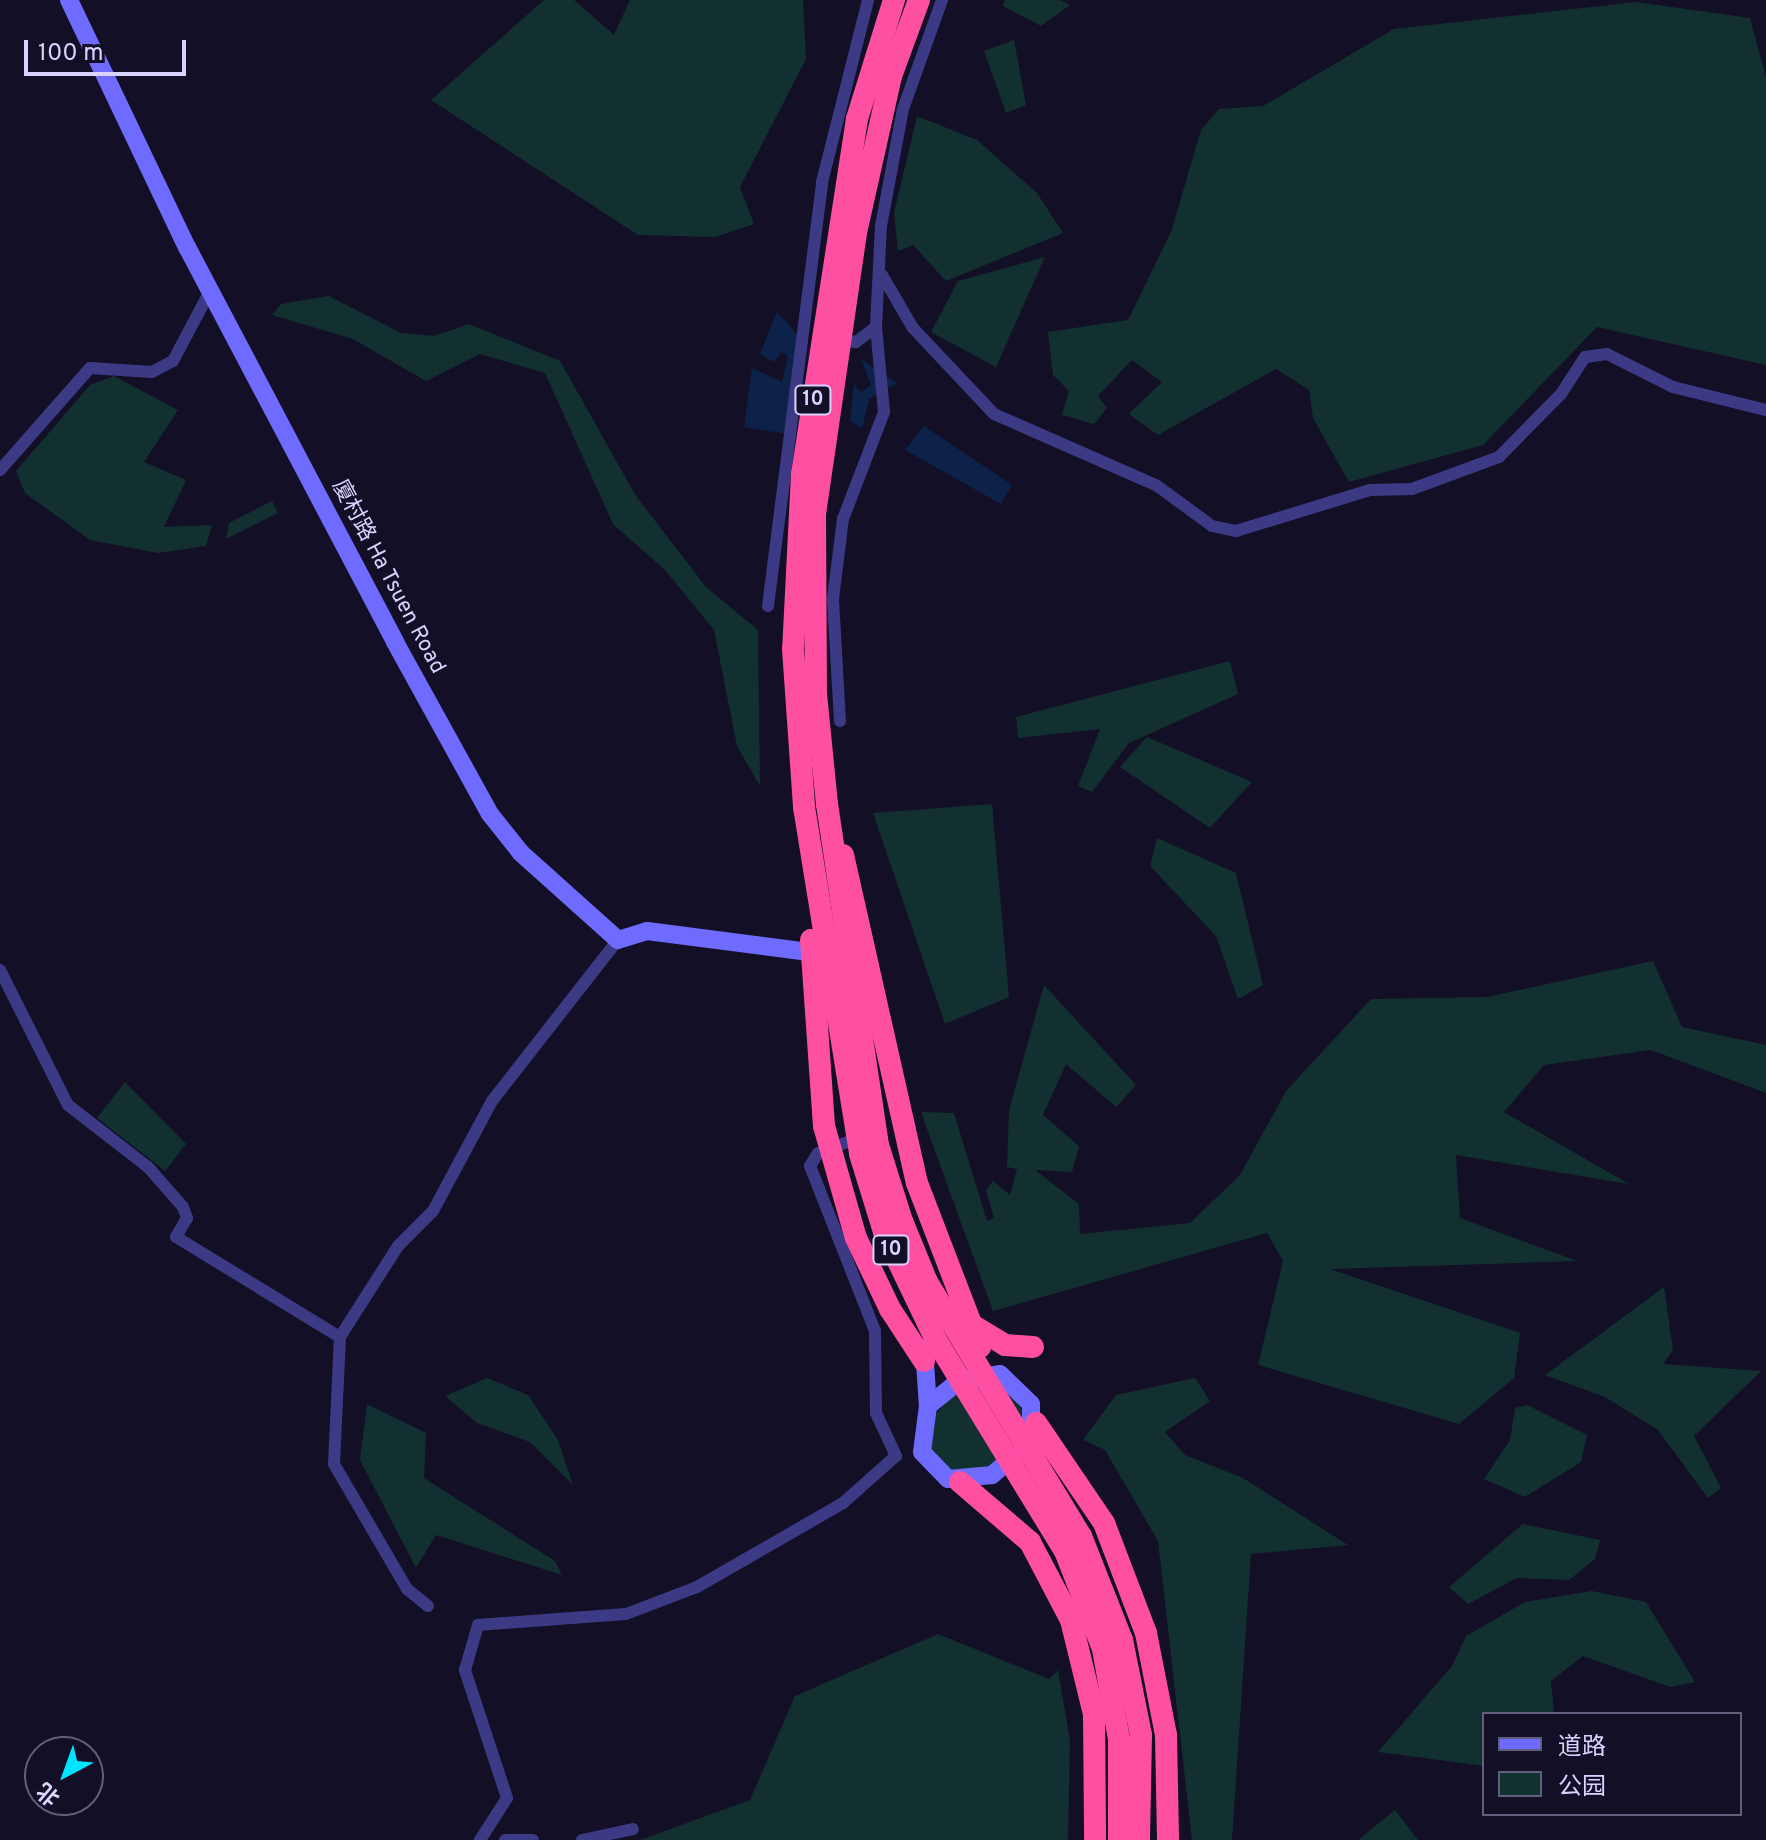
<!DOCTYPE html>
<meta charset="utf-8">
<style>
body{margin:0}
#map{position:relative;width:1766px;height:1840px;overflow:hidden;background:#130f26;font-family:Overpass,"Noto Sans SC",sans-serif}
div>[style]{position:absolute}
.green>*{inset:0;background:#12302f}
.water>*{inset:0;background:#0c2248}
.street>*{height:12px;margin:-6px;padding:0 6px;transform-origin:6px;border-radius:6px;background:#3d3a85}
.secondary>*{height:18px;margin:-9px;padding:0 9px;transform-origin:9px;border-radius:9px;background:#6f6bff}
.highway>*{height:22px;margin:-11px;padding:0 11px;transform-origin:11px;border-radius:11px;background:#ff4fa3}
.highway-bridge>*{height:22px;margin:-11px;padding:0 11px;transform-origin:11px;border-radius:11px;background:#ff4fa3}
span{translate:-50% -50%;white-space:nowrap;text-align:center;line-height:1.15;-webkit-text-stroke:6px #130f26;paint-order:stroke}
.shield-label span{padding:2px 6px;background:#130f26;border:2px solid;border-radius:6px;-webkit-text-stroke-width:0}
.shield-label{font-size:20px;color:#d9d4ff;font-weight:700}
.street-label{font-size:22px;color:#d9d4ff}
.legend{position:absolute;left:1482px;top:1712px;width:260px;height:104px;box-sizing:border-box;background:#130f26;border:2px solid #625e7d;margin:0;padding:10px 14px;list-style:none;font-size:24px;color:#d9d4ff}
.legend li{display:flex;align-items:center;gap:16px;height:40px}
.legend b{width:40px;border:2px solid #625e7d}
.north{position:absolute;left:24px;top:1736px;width:80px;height:80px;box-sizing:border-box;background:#130f26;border:2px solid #625e7d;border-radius:50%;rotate:221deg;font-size:22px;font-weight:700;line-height:32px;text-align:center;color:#d9d4ff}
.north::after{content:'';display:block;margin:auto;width:28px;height:36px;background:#00e5ff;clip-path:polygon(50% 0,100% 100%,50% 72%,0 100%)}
.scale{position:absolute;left:24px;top:40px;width:162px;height:36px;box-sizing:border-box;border:4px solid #d9d4ff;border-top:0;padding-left:10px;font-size:24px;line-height:28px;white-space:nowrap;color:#d9d4ff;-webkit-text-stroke:6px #130f26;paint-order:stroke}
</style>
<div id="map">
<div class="green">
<div style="clip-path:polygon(544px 0,574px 0,614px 35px,630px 0,803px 0,806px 59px,740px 187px,754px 224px,715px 237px,638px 235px,431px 100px)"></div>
<div style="clip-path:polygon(1005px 0,1060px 0,1070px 5px,1041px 26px,1003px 6px)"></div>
<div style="clip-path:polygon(1636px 2px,1750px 18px,1766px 78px,1766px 365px,1597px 327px,1483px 445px,1349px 482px,1313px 418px,1309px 390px,1276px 369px,1158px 435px,1129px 414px,1162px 382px,1132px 360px,1098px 396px,1107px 408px,1094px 424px,1062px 415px,1069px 391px,1053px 375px,1048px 332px,1128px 320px,1171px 232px,1201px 130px,1219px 109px,1263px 106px,1394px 29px)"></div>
<div style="clip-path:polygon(1014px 40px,1026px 105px,1006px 113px,984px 51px)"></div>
<div style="clip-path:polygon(917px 116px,977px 140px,1037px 193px,1063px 233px,946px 281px,913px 245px,898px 251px,894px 213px)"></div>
<div style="clip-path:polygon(1045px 257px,996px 367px,931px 332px,958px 281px)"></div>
<div style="clip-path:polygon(329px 296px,401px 333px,434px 336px,469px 324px,560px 361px,636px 496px,706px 587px,758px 630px,760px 786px,737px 746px,714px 630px,665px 570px,613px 524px,545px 373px,480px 354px,426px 381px,353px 339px,272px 315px,281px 304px)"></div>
<div style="clip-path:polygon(114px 376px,178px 410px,144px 462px,186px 480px,164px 527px,212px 525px,206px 546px,158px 553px,90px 540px,25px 493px,16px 471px,90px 385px)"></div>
<div style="clip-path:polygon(272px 501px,278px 513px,226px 539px,229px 523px)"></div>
<div style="clip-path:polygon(1230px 661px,1238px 694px,1129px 743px,1092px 792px,1078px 786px,1100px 729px,1018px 738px,1016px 717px)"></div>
<div style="clip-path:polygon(1147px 737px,1252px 782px,1210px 828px,1120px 767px)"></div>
<div style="clip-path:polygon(992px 804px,1009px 997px,945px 1024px,873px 813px)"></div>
<div style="clip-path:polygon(1157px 838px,1236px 873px,1263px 985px,1238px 999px,1216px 936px,1150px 866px)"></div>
<div style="clip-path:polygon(1653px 961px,1682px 1027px,1766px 1045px,1766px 1093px,1651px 1050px,1544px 1065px,1504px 1112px,1629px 1184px,1456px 1155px,1460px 1218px,1577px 1261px,1330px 1269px,1520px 1333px,1514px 1378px,1459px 1424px,1258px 1365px,1283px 1261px,1267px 1233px,993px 1311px,921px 1112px,954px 1113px,987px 1221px,994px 1218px,986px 1190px,993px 1181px,1010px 1195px,1017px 1169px,1007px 1167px,1009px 1110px,1044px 985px,1136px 1085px,1116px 1107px,1066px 1064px,1043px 1115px,1079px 1146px,1072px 1172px,1035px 1170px,1079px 1204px,1080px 1234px,1190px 1223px,1240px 1175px,1286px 1091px,1371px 999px,1487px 997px)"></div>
<div style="clip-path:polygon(125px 1082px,186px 1144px,165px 1171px,97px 1118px)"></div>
<div style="clip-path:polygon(1664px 1287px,1673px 1350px,1663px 1364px,1761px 1371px,1694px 1436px,1721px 1488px,1708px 1498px,1658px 1430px,1605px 1397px,1545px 1375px)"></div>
<div style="clip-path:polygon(487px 1378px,528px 1395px,558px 1440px,573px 1485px,530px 1442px,477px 1423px,445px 1396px)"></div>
<div style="clip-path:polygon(1195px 1378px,1210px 1401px,1165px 1432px,1185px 1455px,1243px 1478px,1348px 1545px,1251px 1554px,1232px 1840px,1192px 1840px,1158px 1541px,1105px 1450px,1083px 1440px,1116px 1395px)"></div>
<div style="clip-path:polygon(991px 1382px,1018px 1401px,1025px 1418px,993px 1466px,954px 1472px,930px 1451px,931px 1419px,953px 1395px)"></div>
<div style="clip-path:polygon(367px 1404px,426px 1433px,424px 1478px,555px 1561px,562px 1575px,436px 1535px,416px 1568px,360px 1460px)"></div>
<div style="clip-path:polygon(1527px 1405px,1587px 1435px,1581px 1462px,1525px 1497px,1484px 1479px,1510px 1440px,1515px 1408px)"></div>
<div style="clip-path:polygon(1523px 1524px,1600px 1540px,1595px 1559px,1569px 1580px,1517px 1578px,1468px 1604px,1449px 1587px)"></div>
<div style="clip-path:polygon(1592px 1591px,1646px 1602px,1695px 1682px,1670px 1687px,1583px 1656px,1551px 1681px,1554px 1714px,1484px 1714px,1484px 1766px,1378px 1752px,1452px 1666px,1466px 1636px,1525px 1602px)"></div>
<div style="clip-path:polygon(938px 1634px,1049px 1679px,1058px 1670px,1070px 1741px,1068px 1840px,640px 1840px,750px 1800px,795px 1696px)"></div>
<div style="clip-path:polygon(1395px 1810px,1418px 1840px,1358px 1840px)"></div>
</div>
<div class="water">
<div style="clip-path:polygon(777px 312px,797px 334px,787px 434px,744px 427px,752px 368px,782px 382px,788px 357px,782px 352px,774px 362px,760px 354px)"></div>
<div style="clip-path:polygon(861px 359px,897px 383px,869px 399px,862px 429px,850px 420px,854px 384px,861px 392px,871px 385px)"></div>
<div style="clip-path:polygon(924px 426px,1012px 485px,1001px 504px,905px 450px)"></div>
</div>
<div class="street">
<div style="left:882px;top:275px;width:61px;rotate:59.7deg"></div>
<div style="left:913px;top:328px;width:118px;rotate:46.7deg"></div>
<div style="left:994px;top:414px;width:177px;rotate:23.7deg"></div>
<div style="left:1156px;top:485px;width:69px;rotate:36.2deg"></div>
<div style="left:1212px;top:526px;width:25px;rotate:12deg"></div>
<div style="left:1236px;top:531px;width:140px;rotate:-17deg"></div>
<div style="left:1370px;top:490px;width:42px;rotate:-1.4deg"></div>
<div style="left:1412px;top:489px;width:93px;rotate:-20.2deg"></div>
<div style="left:1499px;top:457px;width:88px;rotate:-45.5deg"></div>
<div style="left:1561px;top:394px;width:44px;rotate:-57deg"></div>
<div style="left:1585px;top:357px;width:22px;rotate:-8deg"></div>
<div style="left:1607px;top:354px;width:74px;rotate:26.6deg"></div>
<div style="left:1673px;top:387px;width:96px;rotate:13.9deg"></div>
<div style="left:836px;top:340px;width:20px;rotate:6deg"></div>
<div style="left:856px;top:342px;width:25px;rotate:-37deg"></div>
<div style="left:0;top:470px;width:136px;rotate:-48.6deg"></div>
<div style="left:90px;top:368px;width:62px;rotate:3.7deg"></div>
<div style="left:152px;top:372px;width:24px;rotate:-28deg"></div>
<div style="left:173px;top:361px;width:79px;rotate:-62.1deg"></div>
<div style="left:768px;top:606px;width:427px;rotate:-82.7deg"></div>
<div style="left:822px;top:182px;width:188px;rotate:-75.8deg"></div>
<div style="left:840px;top:721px;width:122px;rotate:-93.3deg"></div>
<div style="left:833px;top:599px;width:81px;rotate:-82.9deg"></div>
<div style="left:843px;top:519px;width:115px;rotate:-69deg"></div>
<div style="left:884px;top:412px;width:85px;rotate:-95.4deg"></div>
<div style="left:876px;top:327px;width:101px;rotate:-87.2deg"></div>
<div style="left:881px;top:226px;width:119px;rotate:-79.4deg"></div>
<div style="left:903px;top:109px;width:116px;rotate:-70.3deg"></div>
<div style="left:0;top:970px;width:151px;rotate:63.3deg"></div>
<div style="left:68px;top:1105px;width:101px;rotate:37.8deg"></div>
<div style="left:148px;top:1167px;width:53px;rotate:48.8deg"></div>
<div style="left:183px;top:1207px;width:12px;rotate:70deg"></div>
<div style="left:187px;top:1218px;width:22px;rotate:120deg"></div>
<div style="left:176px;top:1237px;width:192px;rotate:31.4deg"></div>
<div style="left:428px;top:1606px;width:27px;rotate:-141deg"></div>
<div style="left:407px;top:1589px;width:145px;rotate:-120.3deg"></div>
<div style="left:334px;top:1464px;width:127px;rotate:-87.3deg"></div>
<div style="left:340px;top:1337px;width:108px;rotate:-57.5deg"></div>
<div style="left:398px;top:1246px;width:49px;rotate:-45deg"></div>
<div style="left:433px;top:1211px;width:125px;rotate:-61.8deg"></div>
<div style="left:492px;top:1101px;width:204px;rotate:-52deg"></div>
<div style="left:480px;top:1840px;width:50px;rotate:-57.3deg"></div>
<div style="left:507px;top:1798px;width:135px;rotate:-108.2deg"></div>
<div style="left:465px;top:1670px;width:47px;rotate:-73.9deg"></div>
<div style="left:478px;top:1625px;width:148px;rotate:-4.3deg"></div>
<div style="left:626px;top:1614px;width:76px;rotate:-20.8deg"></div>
<div style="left:697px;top:1587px;width:168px;rotate:-29.9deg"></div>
<div style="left:843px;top:1503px;width:71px;rotate:-41.6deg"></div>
<div style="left:896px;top:1456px;width:47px;rotate:-114.9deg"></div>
<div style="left:876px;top:1413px;width:82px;rotate:-90.7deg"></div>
<div style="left:875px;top:1331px;width:177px;rotate:-111.5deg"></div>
<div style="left:810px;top:1166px;width:15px;rotate:-58deg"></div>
<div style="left:818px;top:1153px;width:46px;rotate:-20.4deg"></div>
<div style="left:505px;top:1840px;width:28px"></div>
<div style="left:582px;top:1840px;width:52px;rotate:-12.2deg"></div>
</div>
<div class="secondary">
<div style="left:69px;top:0;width:274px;rotate:64.5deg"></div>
<div style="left:187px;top:247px;width:446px;rotate:62.2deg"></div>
<div style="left:395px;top:642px;width:196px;rotate:61.1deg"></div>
<div style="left:490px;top:814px;width:50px;rotate:51.5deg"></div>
<div style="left:521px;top:853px;width:130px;rotate:41.9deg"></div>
<div style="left:618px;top:940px;width:30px;rotate:-17deg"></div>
<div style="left:647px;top:931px;width:177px;rotate:7.4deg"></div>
<div style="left:924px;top:1348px;width:58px;rotate:86.1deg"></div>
<div style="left:1000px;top:1374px;width:43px;rotate:44.1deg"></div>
<div style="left:1031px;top:1404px;width:37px;rotate:90deg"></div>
<div style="left:1031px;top:1441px;width:52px;rotate:138.9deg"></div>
<div style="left:992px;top:1475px;width:44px;rotate:174.8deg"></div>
<div style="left:948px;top:1479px;width:37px;rotate:-134deg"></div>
<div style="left:922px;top:1452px;width:46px;rotate:-82.6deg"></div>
<div style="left:928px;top:1406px;width:41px;rotate:-39.1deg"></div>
<div style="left:960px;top:1380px;width:40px;rotate:-8.5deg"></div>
</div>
<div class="highway">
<div style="left:843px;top:855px;width:336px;rotate:77.3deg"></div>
<div style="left:917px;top:1183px;width:176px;rotate:69deg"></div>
<div style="left:890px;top:1309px;width:62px;rotate:56.8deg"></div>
<div style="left:972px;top:1325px;width:39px;rotate:31deg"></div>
<div style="left:1005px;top:1345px;width:28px;rotate:4deg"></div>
<div style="left:1036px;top:1423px;width:121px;rotate:55.8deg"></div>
<div style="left:1104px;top:1523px;width:118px;rotate:69.1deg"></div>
<div style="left:1146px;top:1633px;width:104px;rotate:78.9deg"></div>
<div style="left:1166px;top:1735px;width:105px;rotate:88.9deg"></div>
<div style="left:960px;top:1482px;width:92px;rotate:40.6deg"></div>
<div style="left:1030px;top:1542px;width:88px;rotate:62.3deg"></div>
<div style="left:1071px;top:1620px;width:97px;rotate:76.3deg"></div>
<div style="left:1094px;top:1714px;width:126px;rotate:89.5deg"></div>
<div style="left:1122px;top:1640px;width:97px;rotate:78.7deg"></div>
<div style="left:1141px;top:1735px;width:105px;rotate:91.1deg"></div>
<div style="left:1103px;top:1649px;width:91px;rotate:79.9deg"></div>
<div style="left:1119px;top:1739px;width:101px;rotate:90deg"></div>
</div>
<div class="highway-bridge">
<div style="left:894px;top:0;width:125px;rotate:107.3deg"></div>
<div style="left:857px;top:119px;width:359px;rotate:98.8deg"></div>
<div style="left:802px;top:474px;width:175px;rotate:92.9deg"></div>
<div style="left:793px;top:649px;width:158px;rotate:86deg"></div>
<div style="left:804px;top:807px;width:351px;rotate:80.8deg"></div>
<div style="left:860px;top:1154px;width:82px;rotate:72.9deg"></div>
<div style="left:884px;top:1232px;width:120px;rotate:64.3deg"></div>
<div style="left:936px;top:1340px;width:247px;rotate:58.6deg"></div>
<div style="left:1065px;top:1551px;width:105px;rotate:68.8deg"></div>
<div style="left:919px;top:0;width:81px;rotate:110.2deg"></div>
<div style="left:891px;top:76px;width:161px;rotate:102.6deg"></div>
<div style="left:856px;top:233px;width:285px;rotate:98.3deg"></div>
<div style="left:815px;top:515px;width:179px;rotate:89.7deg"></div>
<div style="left:816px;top:694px;width:111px;rotate:84.3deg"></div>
<div style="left:827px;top:804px;width:345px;rotate:81.5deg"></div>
<div style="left:878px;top:1145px;width:80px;rotate:72.5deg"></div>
<div style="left:902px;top:1221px;width:66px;rotate:67.7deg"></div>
<div style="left:927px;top:1282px;width:297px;rotate:58.8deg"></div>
<div style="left:1081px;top:1536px;width:112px;rotate:68.5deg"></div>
<div style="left:811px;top:940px;width:186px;rotate:86deg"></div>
<div style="left:824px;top:1126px;width:116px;rotate:74.1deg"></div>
<div style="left:856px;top:1238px;width:79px;rotate:64.4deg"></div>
</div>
<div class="shield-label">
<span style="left:813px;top:400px">10</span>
<span style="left:891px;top:1250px">10</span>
</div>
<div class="street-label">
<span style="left:388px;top:577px;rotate:62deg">廈村路 Ha Tsuen Road</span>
</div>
<ul class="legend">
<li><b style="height:10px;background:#6f6bff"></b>道路</li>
<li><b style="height:22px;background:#12302f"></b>公园</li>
</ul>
<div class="north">北</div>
<div class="scale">100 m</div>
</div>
